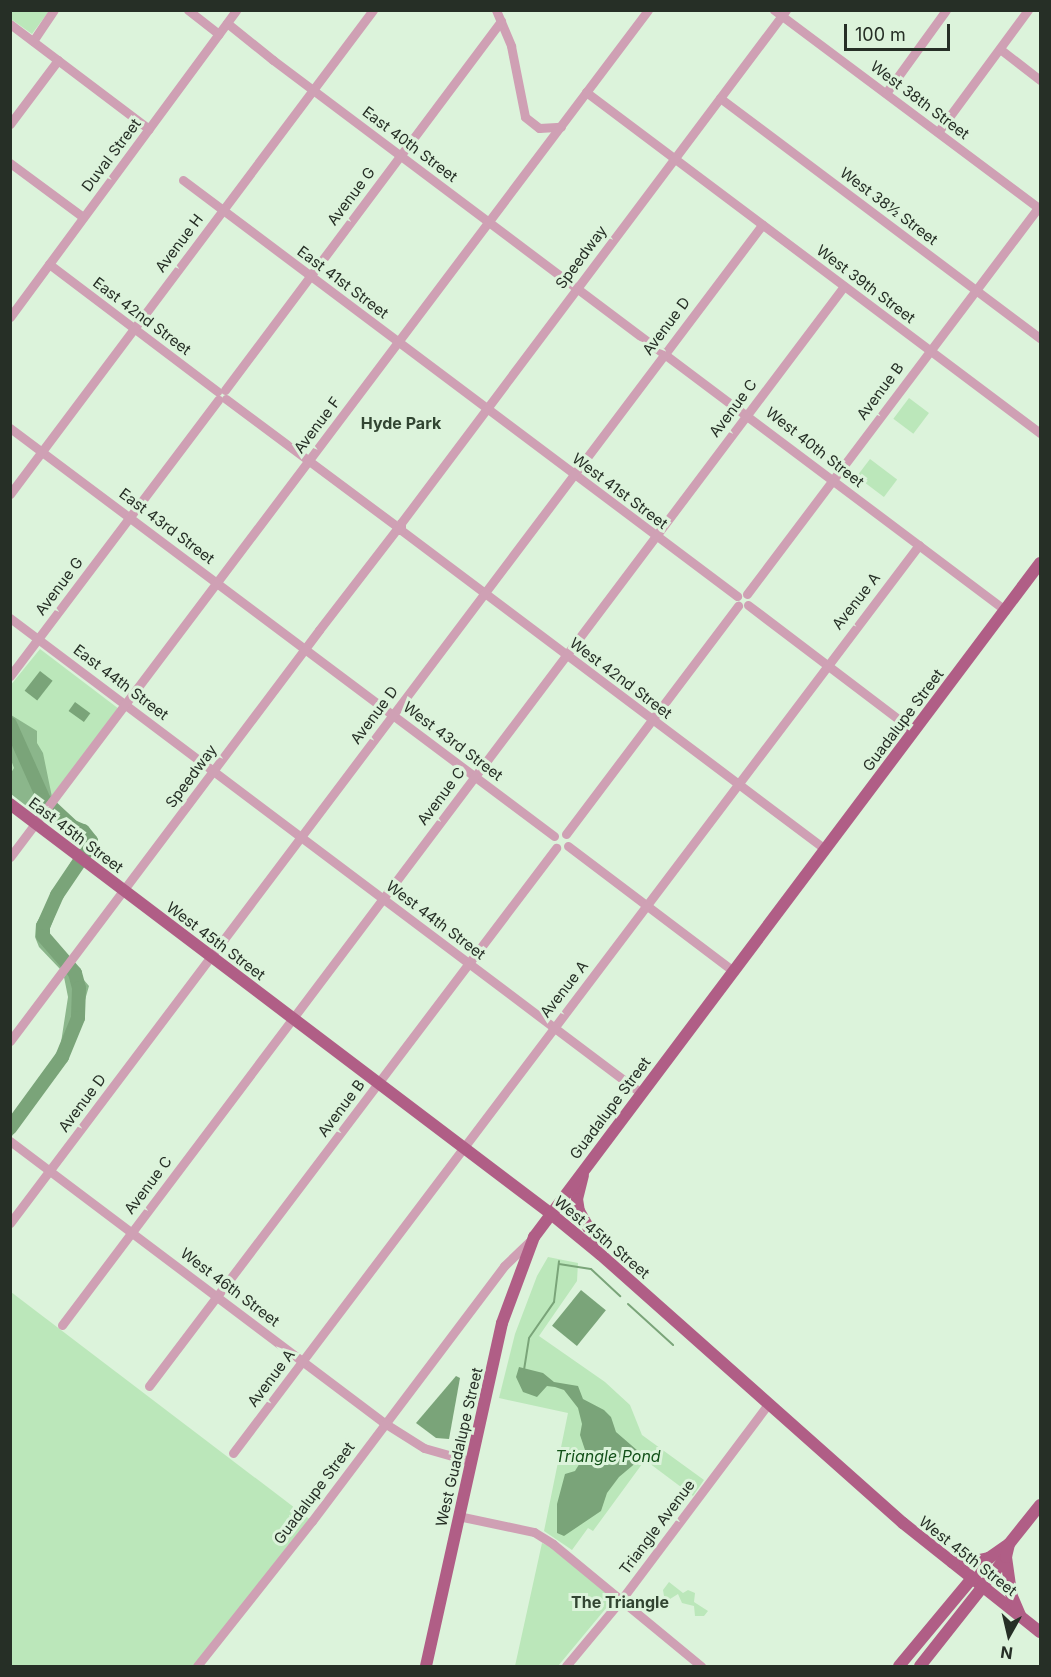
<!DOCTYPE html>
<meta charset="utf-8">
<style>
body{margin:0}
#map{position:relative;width:1051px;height:1677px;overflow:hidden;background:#dcf3db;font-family:Inter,sans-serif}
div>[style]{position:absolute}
.green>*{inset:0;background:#bbe7ba;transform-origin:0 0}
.forest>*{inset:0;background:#8bb68b}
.water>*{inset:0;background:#7aa479;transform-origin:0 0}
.stream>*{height:2px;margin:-1px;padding:0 1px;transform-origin:1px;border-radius:1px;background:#7aa479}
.river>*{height:14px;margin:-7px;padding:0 7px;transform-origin:7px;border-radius:7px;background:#7aa479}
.minor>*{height:9px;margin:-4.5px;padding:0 4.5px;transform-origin:4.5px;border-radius:4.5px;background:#cfa0b4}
.major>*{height:12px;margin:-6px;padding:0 6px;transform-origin:6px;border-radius:6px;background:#b05e86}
span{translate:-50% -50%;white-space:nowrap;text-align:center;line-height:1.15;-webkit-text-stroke:6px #dcf3db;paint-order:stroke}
.street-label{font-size:15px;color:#262f26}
.neighbourhood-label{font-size:16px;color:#324532;font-weight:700}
.water-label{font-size:16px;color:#125018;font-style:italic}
.frame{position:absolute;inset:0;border:12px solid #262f26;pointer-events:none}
.north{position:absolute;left:979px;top:1605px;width:60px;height:60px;-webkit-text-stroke:4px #dcf3db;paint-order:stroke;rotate:188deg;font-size:16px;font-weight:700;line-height:24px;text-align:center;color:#262f26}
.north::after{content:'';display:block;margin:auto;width:21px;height:27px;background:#262f26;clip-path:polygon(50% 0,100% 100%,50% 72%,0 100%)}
.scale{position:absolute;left:844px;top:24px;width:106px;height:27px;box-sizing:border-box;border:3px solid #262f26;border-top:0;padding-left:8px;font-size:18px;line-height:21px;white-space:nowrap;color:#262f26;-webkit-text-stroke:4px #dcf3db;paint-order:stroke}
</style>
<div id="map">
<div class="green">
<div style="clip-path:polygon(10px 11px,49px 11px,32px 34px,11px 19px)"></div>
<div style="left:909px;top:398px;width:25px;height:26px;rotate:37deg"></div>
<div style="left:870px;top:459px;width:34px;height:22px;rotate:37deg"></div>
<div style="clip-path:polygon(40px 649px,119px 709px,45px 806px,11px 794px,10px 686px)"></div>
<div style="clip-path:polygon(548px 1257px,578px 1263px,577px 1281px,539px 1336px,605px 1382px,630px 1405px,642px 1435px,704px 1480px,693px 1496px,645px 1460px,593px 1531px,588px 1528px,572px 1550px,544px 1531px,568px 1413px,499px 1398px,515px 1334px,537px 1276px)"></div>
<div style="clip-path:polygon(11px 1292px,312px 1521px,197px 1666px,11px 1666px)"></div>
<div style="clip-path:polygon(542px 1543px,551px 1547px,609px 1595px,611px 1606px,607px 1607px,558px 1666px,515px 1666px)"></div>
<div style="clip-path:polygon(669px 1582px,683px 1593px,688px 1590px,695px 1593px,694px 1602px,708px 1611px,704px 1616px,695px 1616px,694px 1606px,682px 1603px,678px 1594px,670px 1599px,664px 1596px,663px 1590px)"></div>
</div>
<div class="forest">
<div style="clip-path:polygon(11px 715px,37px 731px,37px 743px,43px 753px,52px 797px,38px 815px,11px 794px,11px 773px,14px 768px,11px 760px)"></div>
<div style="clip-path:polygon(59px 808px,91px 832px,97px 844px,95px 854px,50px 821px)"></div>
<div style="clip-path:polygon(71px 862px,81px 869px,63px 894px,49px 931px,50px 938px,67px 959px,60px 969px,39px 947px,35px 937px,36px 924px)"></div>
<div style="clip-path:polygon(72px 966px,89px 986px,79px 1021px,59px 1071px,12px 1136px,11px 1118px,60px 1049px,68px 997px,64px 977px)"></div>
</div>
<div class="water">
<div style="left:40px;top:671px;width:16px;height:25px;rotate:38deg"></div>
<div style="left:75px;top:702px;width:19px;height:11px;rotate:36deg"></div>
<div style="left:581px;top:1290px;width:32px;height:46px;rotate:39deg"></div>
<div style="clip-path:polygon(519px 1367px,543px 1373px,554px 1382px,578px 1386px,583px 1399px,604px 1410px,611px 1417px,616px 1432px,638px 1451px,638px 1461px,619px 1477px,607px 1493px,601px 1511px,564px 1536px,557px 1533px,557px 1504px,565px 1474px,575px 1471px,586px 1453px,580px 1435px,582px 1424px,578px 1408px,564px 1390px,555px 1387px,547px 1386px,537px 1397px,523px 1392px,516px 1377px)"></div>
<div style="clip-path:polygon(456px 1376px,460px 1378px,449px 1439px,436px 1438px,416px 1423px)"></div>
</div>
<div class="stream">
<div style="left:559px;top:1264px;width:32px;rotate:9deg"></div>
<div style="left:591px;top:1269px;width:40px;rotate:43deg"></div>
<div style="left:628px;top:1304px;width:61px;rotate:42.3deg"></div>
<div style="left:524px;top:1370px;width:32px;rotate:-81deg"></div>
<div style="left:529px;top:1338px;width:44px;rotate:-55.2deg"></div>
<div style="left:554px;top:1302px;width:41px;rotate:-83deg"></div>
</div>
<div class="river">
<div style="left:10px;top:724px;width:83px;rotate:65.9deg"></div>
<div style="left:44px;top:800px;width:40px;rotate:43deg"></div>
<div style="left:73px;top:827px;width:11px;rotate:22deg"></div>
<div style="left:83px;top:831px;width:13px;rotate:51deg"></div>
<div style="left:91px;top:841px;width:5px;rotate:101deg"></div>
<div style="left:90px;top:846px;width:59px;rotate:124deg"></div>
<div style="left:57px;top:895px;width:34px;rotate:114deg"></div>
<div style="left:43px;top:926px;width:10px;rotate:90deg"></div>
<div style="left:43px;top:936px;width:49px;rotate:49.1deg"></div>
<div style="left:75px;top:973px;width:16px;rotate:75deg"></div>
<div style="left:79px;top:988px;width:30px;rotate:92deg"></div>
<div style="left:78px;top:1018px;width:42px;rotate:112.3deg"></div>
<div style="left:62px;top:1057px;width:88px;rotate:126.2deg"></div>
</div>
<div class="minor">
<div style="left:188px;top:10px;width:39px;rotate:38deg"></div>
<div style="left:496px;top:10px;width:39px;rotate:67deg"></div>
<div style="left:511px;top:46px;width:72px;rotate:78.8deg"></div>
<div style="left:525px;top:117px;width:18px;rotate:38deg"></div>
<div style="left:539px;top:128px;width:22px;rotate:-3deg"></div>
<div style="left:774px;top:10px;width:332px;rotate:36.8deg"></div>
<div style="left:227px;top:23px;width:59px;rotate:38.8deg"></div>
<div style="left:273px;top:60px;width:916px;rotate:36.92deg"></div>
<div style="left:10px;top:24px;width:174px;rotate:37.1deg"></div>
<div style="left:33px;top:41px;width:37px;rotate:-56deg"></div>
<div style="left:1000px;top:49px;width:51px;rotate:37.8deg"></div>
<div style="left:586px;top:92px;width:568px;rotate:36.91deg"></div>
<div style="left:886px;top:93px;width:102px;rotate:-54.1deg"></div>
<div style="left:720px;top:98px;width:400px;rotate:36.9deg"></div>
<div style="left:10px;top:124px;width:80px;rotate:-53.1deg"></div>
<div style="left:938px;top:132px;width:152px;rotate:-53.6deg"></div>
<div style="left:10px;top:163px;width:91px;rotate:36.5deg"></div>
<div style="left:183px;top:180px;width:693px;rotate:36.9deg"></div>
<div style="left:49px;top:264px;width:211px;rotate:37.1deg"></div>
<div style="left:10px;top:317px;width:381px;rotate:-53.6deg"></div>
<div style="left:225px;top:390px;width:461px;rotate:-53.2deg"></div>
<div style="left:226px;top:399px;width:209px;rotate:36.7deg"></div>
<div style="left:10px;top:428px;width:680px;rotate:36.87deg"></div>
<div style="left:10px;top:494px;width:605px;rotate:-53.13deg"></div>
<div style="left:401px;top:523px;width:641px;rotate:-53.11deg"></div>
<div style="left:401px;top:530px;width:531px;rotate:36.96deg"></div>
<div style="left:747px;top:594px;width:483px;rotate:-53deg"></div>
<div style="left:748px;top:605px;width:208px;rotate:37.2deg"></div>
<div style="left:10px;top:618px;width:790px;rotate:36.97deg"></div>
<div style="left:10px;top:676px;width:346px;rotate:-53deg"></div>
<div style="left:566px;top:834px;width:286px;rotate:-53deg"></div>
<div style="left:568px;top:846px;width:207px;rotate:37.1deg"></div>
<div style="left:10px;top:857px;width:1060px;rotate:-53.01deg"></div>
<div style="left:10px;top:1041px;width:514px;rotate:-53.06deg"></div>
<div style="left:319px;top:630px;width:126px;rotate:-52.4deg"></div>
<div style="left:396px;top:530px;width:5px"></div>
<div style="left:401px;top:530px;width:7px;rotate:-90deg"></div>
<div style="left:10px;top:1141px;width:471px;rotate:37deg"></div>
<div style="left:386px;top:1424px;width:45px;rotate:32.3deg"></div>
<div style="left:424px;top:1448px;width:48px;rotate:15.8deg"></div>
<div style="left:10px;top:1223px;width:1250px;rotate:-53deg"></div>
<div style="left:62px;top:1325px;width:1300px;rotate:-53.03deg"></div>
<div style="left:149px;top:1386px;width:675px;rotate:-52.89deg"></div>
<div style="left:233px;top:1453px;width:1138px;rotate:-52.93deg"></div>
<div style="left:458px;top:1516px;width:78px;rotate:11.9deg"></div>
<div style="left:534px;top:1532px;width:22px;rotate:32deg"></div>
<div style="left:553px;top:1544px;width:192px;rotate:39.5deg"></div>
<div style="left:197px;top:1666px;width:185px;rotate:-51.6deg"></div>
<div style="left:312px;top:1521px;width:319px;rotate:-53deg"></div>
<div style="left:504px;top:1266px;width:39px;rotate:-44deg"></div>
<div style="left:566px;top:1666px;width:86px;rotate:-50.2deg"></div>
<div style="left:621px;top:1600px;width:245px;rotate:-53.1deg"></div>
</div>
<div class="major">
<div style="left:10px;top:804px;width:677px;rotate:37.14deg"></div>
<div style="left:550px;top:1213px;width:65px;rotate:39.4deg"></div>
<div style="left:600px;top:1254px;width:405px;rotate:41.6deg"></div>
<div style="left:903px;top:1523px;width:175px;rotate:38.5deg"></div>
<div style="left:583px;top:1175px;width:25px;rotate:104deg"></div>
<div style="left:577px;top:1199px;width:12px;rotate:81deg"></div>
<div style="left:579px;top:1211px;width:45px;rotate:60.6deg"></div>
<div style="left:1006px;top:1557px;width:37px;rotate:82deg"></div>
<div style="left:1011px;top:1594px;width:23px;rotate:67deg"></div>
<div style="left:952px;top:1562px;width:13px;rotate:4deg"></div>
<div style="left:965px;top:1563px;width:25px;rotate:-12deg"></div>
<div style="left:426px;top:1666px;width:351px;rotate:-77.5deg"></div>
<div style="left:502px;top:1323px;width:92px;rotate:-69.6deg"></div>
<div style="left:534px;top:1237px;width:843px;rotate:-53.1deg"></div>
<div style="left:899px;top:1666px;width:141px;rotate:-50.2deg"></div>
<div style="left:989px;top:1558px;width:24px;rotate:-35deg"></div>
<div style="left:1009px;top:1544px;width:50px;rotate:-51.5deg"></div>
<div style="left:920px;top:1666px;width:139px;rotate:-51.7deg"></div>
<div style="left:1006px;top:1557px;width:13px;rotate:-77deg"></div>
</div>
<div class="street-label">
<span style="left:920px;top:100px;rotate:37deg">West 38th Street</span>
<span style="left:410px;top:144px;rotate:37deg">East 40th Street</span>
<span style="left:111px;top:155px;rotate:-53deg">Duval Street</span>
<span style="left:351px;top:196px;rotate:-53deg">Avenue G</span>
<span style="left:889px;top:206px;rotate:37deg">West 38½ Street</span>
<span style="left:179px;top:243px;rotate:-53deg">Avenue H</span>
<span style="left:581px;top:257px;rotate:-53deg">Speedway</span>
<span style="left:343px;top:282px;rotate:37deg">East 41st Street</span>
<span style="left:866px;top:284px;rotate:37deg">West 39th Street</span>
<span style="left:142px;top:316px;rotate:37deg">East 42nd Street</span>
<span style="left:666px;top:326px;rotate:-53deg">Avenue D</span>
<span style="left:880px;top:391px;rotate:-53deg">Avenue B</span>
<span style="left:733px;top:408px;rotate:-53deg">Avenue C</span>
<span style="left:317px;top:425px;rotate:-53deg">Avenue F</span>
<span style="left:815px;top:447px;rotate:38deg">West 40th Street</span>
<span style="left:620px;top:491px;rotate:37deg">West 41st Street</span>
<span style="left:167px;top:526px;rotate:37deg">East 43rd Street</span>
<span style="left:59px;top:586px;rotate:-53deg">Avenue G</span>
<span style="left:856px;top:601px;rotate:-52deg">Avenue A</span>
<span style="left:621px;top:678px;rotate:37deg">West 42nd Street</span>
<span style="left:121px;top:682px;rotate:37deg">East 44th Street</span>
<span style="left:374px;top:715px;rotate:-53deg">Avenue D</span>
<span style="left:903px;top:720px;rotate:-53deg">Guadalupe Street</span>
<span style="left:453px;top:741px;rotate:37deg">West 43rd Street</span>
<span style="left:191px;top:776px;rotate:-53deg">Speedway</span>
<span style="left:441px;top:796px;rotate:-53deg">Avenue C</span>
<span style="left:76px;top:835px;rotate:37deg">East 45th Street</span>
<span style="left:436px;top:920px;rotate:37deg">West 44th Street</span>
<span style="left:216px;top:941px;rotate:37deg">West 45th Street</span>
<span style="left:564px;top:989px;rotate:-52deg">Avenue A</span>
<span style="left:82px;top:1103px;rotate:-53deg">Avenue D</span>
<span style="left:341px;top:1108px;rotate:-53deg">Avenue B</span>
<span style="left:610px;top:1108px;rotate:-53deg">Guadalupe Street</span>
<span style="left:148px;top:1185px;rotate:-53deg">Avenue C</span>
<span style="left:602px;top:1237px;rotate:40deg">West 45th Street</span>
<span style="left:230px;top:1287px;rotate:37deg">West 46th Street</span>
<span style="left:271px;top:1378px;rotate:-53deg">Avenue A</span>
<span style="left:459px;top:1447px;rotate:-77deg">West Guadalupe Street</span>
<span style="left:314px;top:1493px;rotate:-53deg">Guadalupe Street</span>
<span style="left:657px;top:1527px;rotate:-53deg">Triangle Avenue</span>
<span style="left:968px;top:1556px;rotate:38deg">West 45th Street</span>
</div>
<div class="neighbourhood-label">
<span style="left:401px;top:423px">Hyde Park</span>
<span style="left:620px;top:1602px">The Triangle</span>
</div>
<div class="water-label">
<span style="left:608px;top:1456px">Triangle Pond</span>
</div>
<div class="frame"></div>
<div class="north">N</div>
<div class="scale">100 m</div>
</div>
